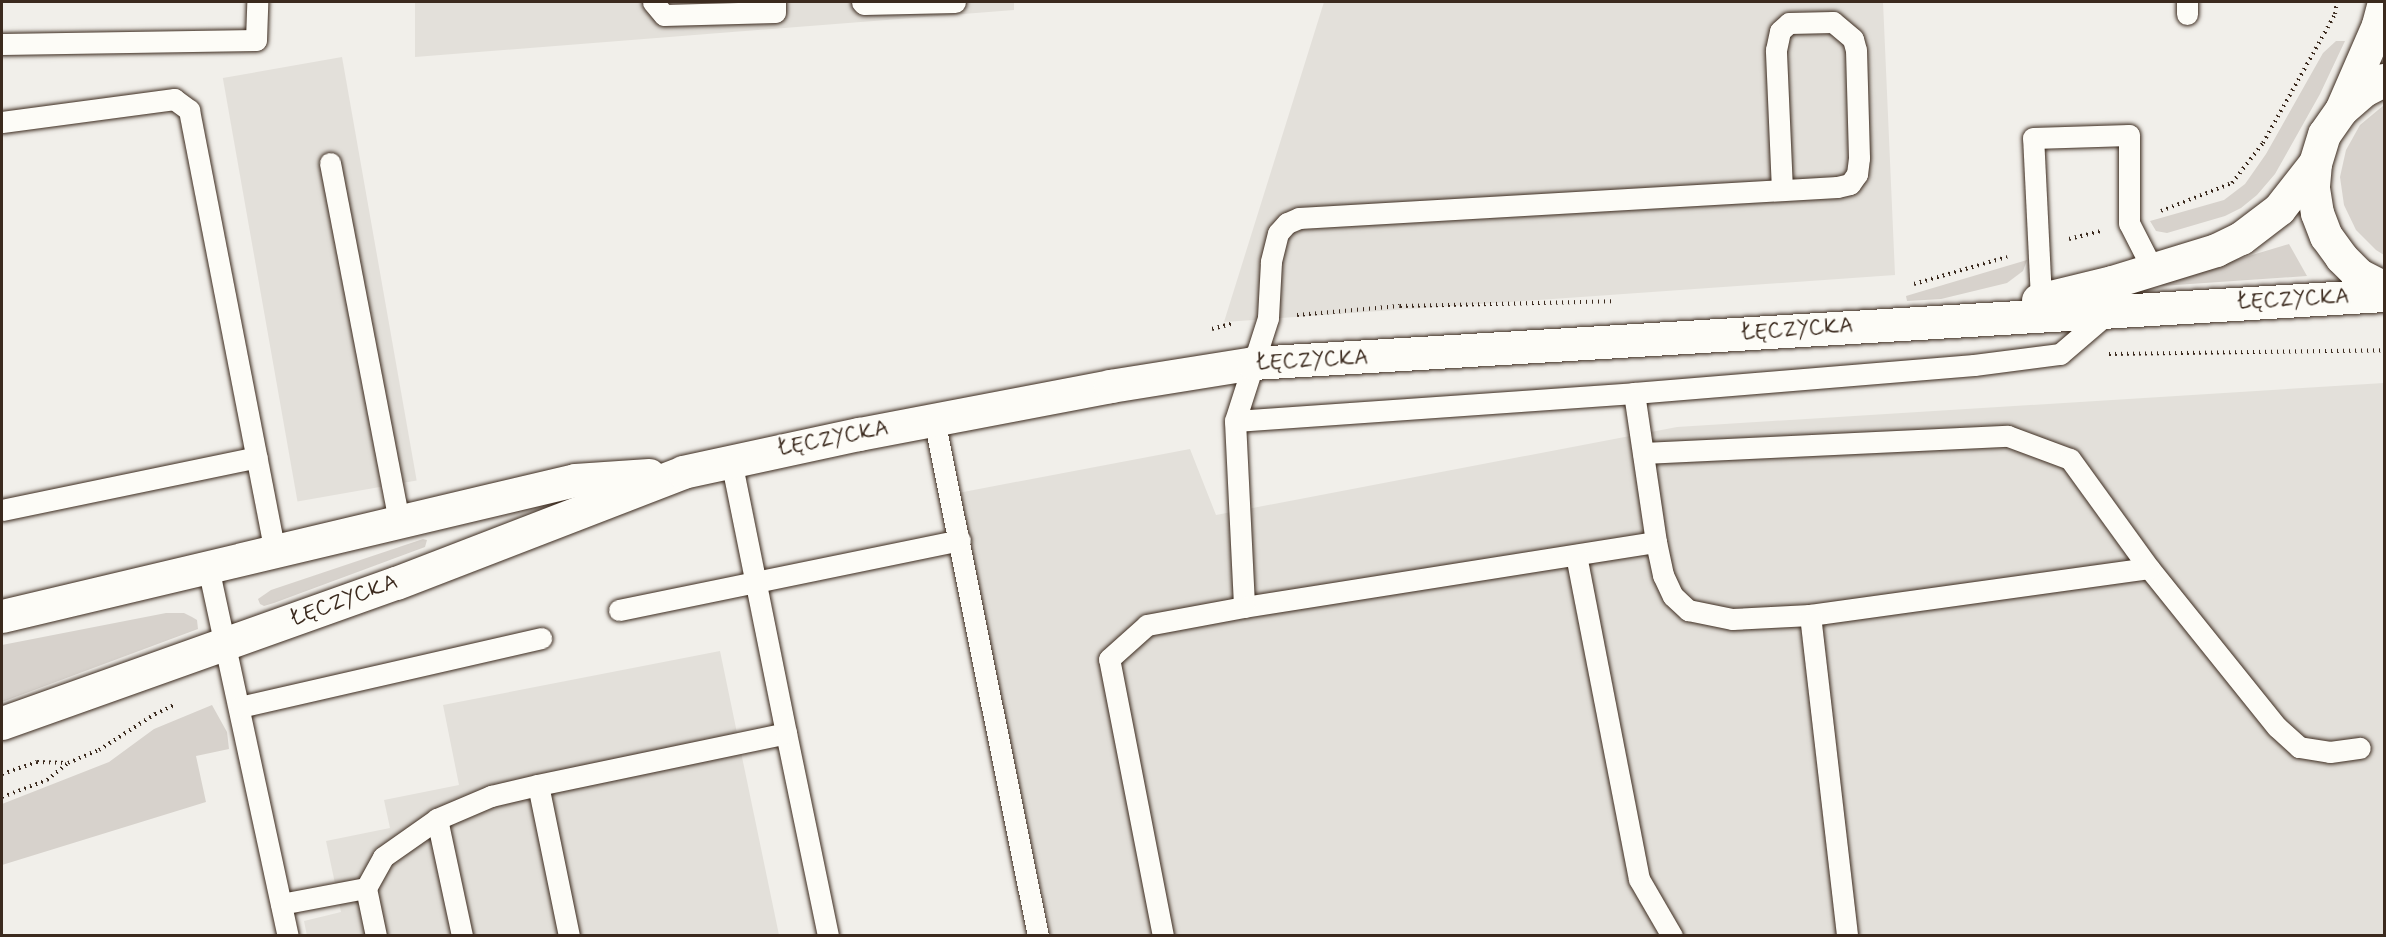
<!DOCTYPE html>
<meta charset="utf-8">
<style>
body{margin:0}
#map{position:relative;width:2386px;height:937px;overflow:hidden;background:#f1efea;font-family:Mynerve,sans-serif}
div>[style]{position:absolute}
.built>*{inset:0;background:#e3e0da;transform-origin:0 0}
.green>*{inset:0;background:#d7d2cc}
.path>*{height:4px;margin-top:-2px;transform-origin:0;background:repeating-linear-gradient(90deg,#3b2a1e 0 1.5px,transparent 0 6px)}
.roads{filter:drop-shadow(0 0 2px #3b2a1e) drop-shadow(0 0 2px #3b2a1e)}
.service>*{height:21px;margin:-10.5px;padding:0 10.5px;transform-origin:10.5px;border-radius:10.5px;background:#fdfcf7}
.tertiary>*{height:33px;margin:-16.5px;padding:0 16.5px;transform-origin:16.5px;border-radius:16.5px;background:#fdfcf7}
span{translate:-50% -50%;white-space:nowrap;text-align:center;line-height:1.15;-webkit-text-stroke:4.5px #fdfcf7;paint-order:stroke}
.street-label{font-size:22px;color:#3b2a1e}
.frame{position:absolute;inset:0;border:3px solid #3b2a1e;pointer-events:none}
</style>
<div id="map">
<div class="built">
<div style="clip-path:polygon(415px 2px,1014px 2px,1014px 10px,415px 57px)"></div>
<div style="clip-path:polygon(1324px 2px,1883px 2px,1895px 275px,1224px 322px)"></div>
<div style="left:342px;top:57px;width:430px;height:121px;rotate:80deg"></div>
<div style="clip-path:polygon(2384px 383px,2384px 935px,1051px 935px,958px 493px,1190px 449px,1216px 515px,1677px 427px)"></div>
<div style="clip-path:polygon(720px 651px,779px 935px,307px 936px,304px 921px,341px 912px,326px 841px,390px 828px,384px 800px,459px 785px,443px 705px)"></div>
</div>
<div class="green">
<div style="clip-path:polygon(2336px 41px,2345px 41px,2320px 94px,2275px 174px,2257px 195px,2241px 208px,2225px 216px,2167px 233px,2156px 231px,2150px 221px,2224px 200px,2245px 184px,2266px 154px,2323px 53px)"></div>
<div style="clip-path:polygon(2384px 105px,2384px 255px,2376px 250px,2356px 230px,2344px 205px,2340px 177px,2346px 150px,2360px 125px)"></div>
<div style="clip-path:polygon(2289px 244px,2307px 276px,2161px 286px,2162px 282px)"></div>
<div style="clip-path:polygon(2027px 260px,2023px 271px,2007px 283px,1941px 299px,1907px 301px,1906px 296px)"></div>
<div style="clip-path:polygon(423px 539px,427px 540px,425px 547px,274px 603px,264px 606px,260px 604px,258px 599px,271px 590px)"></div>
<div style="clip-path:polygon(166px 613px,184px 613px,192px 617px,197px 620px,198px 629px,2px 702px,2px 645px)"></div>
<div style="clip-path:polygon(212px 705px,227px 732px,229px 749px,196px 756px,206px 802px,2px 865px,2px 804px,109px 762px,154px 729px)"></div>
</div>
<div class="path">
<div style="left:2161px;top:211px;width:76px;rotate:-21.5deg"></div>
<div style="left:2232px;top:183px;width:51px;rotate:-52.2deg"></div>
<div style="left:2263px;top:143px;width:148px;rotate:-60.8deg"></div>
<div style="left:2335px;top:14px;width:12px;rotate:-81deg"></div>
<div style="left:2069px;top:239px;width:32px;rotate:-14deg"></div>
<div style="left:1914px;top:284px;width:97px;rotate:-16.2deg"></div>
<div style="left:1297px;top:315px;width:103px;rotate:-5deg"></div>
<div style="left:1400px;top:306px;width:214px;rotate:-1.3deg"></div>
<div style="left:1212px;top:329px;width:23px;rotate:-15deg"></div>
<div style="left:2109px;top:354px;width:275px;rotate:-0.8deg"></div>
<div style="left:2px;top:774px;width:37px;rotate:-19deg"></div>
<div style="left:37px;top:762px;width:30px;rotate:2deg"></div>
<div style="left:2px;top:797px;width:48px;rotate:-20.7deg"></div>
<div style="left:47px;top:780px;width:27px;rotate:-39deg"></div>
<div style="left:68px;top:763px;width:34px;rotate:-23deg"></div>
<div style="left:99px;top:750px;width:67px;rotate:-32.7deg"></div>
<div style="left:155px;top:714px;width:21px;rotate:-25deg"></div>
</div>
<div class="roads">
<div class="service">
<div style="left:653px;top:2px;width:17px;rotate:50deg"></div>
<div style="left:664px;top:15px;width:111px;rotate:-1.5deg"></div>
<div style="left:775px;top:12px;width:10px;rotate:-90deg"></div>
<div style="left:862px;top:2px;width:3px;rotate:45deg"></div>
<div style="left:864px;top:4px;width:91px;rotate:-1.3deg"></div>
<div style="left:2187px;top:2px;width:12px;rotate:90deg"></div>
<div style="left:2px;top:44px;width:254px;rotate:-0.9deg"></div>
<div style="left:256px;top:40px;width:38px;rotate:-88deg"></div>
<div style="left:2px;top:122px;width:174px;rotate:-7.6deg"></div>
<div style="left:174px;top:99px;width:19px;rotate:36deg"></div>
<div style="left:189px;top:110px;width:449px;rotate:79deg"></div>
<div style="left:330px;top:163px;width:366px;rotate:79.1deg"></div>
<div style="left:1782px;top:190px;width:140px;rotate:-92.5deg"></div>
<div style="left:1776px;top:50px;width:19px;rotate:-78deg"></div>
<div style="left:1780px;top:31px;width:12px;rotate:-42deg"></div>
<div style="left:1789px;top:23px;width:44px;rotate:-1.3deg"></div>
<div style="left:1833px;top:22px;width:26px;rotate:40deg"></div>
<div style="left:1853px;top:39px;width:11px;rotate:75deg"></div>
<div style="left:1856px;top:50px;width:108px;rotate:88.4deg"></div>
<div style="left:1859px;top:158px;width:16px;rotate:97deg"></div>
<div style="left:1857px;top:174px;width:12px;rotate:125deg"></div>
<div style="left:1850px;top:184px;width:13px;rotate:167deg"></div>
<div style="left:1837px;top:187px;width:539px;rotate:176.7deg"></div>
<div style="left:1299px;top:218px;width:13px;rotate:157deg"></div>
<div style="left:1287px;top:223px;width:13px;rotate:132deg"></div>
<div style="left:1278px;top:233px;width:30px;rotate:104deg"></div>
<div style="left:1271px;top:262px;width:56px;rotate:93.1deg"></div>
<div style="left:1268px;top:318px;width:108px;rotate:107.8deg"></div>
<div style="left:1235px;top:421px;width:186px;rotate:87.2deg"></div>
<div style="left:1244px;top:607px;width:417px;rotate:-9deg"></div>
<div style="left:1656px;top:542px;width:34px;rotate:78deg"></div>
<div style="left:1663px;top:575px;width:23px;rotate:65deg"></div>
<div style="left:1673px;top:596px;width:21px;rotate:43deg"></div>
<div style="left:1688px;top:610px;width:45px;rotate:11.6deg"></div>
<div style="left:1732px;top:619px;width:78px;rotate:-2.9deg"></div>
<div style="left:1810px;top:615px;width:342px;rotate:-7.9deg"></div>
<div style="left:2149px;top:568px;width:204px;rotate:51.2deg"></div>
<div style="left:2277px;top:727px;width:30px;rotate:42deg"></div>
<div style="left:2299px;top:747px;width:31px;rotate:9deg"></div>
<div style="left:2330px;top:752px;width:30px;rotate:-8deg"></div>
<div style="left:2041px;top:299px;width:161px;rotate:-92.8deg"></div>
<div style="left:2033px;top:138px;width:96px;rotate:-1.8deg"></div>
<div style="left:2129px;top:135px;width:88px;rotate:90deg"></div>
<div style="left:2129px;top:223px;width:53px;rotate:62.9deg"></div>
<div style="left:1634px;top:393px;width:151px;rotate:81.6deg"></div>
<div style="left:934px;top:419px;width:527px;rotate:78.63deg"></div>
<div style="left:1235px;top:421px;width:400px;rotate:-4deg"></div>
<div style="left:1634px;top:393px;width:341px;rotate:-4.7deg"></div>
<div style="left:1974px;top:365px;width:87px;rotate:-7.3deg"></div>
<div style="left:2060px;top:354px;width:65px;rotate:-40.6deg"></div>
<div style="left:1643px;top:453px;width:365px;rotate:-2.7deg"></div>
<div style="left:2008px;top:436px;width:66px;rotate:20.4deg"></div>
<div style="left:2070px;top:459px;width:135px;rotate:54.1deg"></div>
<div style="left:2px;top:510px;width:260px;rotate:-11.7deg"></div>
<div style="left:1576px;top:555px;width:330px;rotate:79deg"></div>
<div style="left:1639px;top:879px;width:66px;rotate:59.9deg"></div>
<div style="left:208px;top:567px;width:378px;rotate:77.8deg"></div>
<div style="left:619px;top:610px;width:348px;rotate:-11.6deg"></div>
<div style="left:1810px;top:615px;width:323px;rotate:83.4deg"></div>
<div style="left:240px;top:707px;width:309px;rotate:-12.9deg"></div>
<div style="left:786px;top:733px;width:207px;rotate:78.3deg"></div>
<div style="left:437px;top:819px;width:120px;rotate:77.9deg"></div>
<div style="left:281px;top:904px;width:86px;rotate:-10.7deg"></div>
<div style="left:376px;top:936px;width:49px;rotate:-101.8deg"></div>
<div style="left:366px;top:888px;width:35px;rotate:-61deg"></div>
<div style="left:383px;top:857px;width:66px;rotate:-35.1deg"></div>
<div style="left:437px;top:819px;width:59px;rotate:-23.1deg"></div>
<div style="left:491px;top:796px;width:48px;rotate:-13.2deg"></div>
<div style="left:569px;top:936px;width:154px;rotate:-101.6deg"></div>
<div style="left:538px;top:785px;width:253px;rotate:-11.8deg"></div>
<div style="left:786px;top:733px;width:278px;rotate:-101.4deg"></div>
<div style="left:1163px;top:936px;width:282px;rotate:-101deg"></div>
<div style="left:1109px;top:659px;width:51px;rotate:-41.8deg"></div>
<div style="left:1147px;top:625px;width:99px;rotate:-10.5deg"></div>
</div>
<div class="tertiary">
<div style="left:2384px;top:2px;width:24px;rotate:105deg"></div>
<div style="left:2378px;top:25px;width:93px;rotate:113.5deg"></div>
<div style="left:2341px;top:110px;width:29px;rotate:125deg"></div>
<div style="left:2324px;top:134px;width:30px;rotate:107deg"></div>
<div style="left:2315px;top:163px;width:25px;rotate:95deg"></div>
<div style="left:2313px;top:188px;width:25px;rotate:81deg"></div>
<div style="left:2317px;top:213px;width:25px;rotate:69deg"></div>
<div style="left:2326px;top:236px;width:26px;rotate:54deg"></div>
<div style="left:2341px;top:257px;width:25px;rotate:45deg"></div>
<div style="left:2359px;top:275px;width:28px;rotate:27deg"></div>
<div style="left:2342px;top:109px;width:29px;rotate:-41deg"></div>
<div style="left:2364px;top:90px;width:22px;rotate:-27deg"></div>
<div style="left:2038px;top:300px;width:76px;rotate:-13.7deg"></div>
<div style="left:2112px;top:282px;width:109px;rotate:-17.1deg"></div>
<div style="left:2216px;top:250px;width:28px;rotate:-26deg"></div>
<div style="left:2241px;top:238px;width:48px;rotate:-37.3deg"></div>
<div style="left:2279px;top:209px;width:58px;rotate:-52deg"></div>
<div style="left:2px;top:616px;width:589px;rotate:-13.35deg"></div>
<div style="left:575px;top:480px;width:74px;rotate:-3.9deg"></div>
<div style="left:2px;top:723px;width:418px;rotate:-19.6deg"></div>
<div style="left:396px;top:583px;width:308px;rotate:-21.1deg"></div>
<div style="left:683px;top:472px;width:180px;rotate:-12.2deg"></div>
<div style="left:859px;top:434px;width:256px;rotate:-10.8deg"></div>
<div style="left:1110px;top:386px;width:145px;rotate:-9.1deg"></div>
<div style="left:1253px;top:363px;width:1133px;rotate:-3.44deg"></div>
</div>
</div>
<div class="street-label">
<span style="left:2293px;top:300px;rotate:-3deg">ŁĘCZYCKA</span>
<span style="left:1797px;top:330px;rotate:-4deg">ŁĘCZYCKA</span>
<span style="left:1312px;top:361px;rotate:-3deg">ŁĘCZYCKA</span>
<span style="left:833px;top:439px;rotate:-11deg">ŁĘCZYCKA</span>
<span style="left:344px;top:601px;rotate:-20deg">ŁĘCZYCKA</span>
</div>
<div class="frame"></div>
</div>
